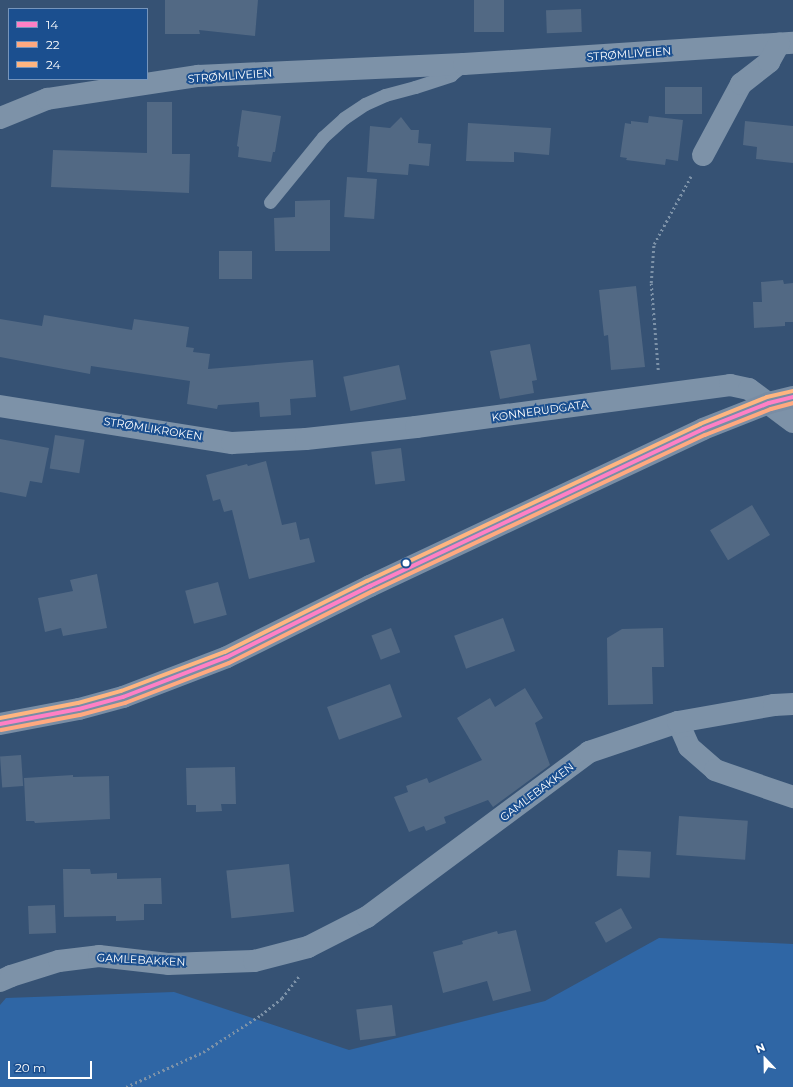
<!DOCTYPE html>
<meta charset="utf-8">
<style>
body{margin:0}
#map{position:relative;width:793px;height:1087px;overflow:hidden;background:#365274;font-family:Montserrat,sans-serif}
div>[style]{position:absolute}
.green>*{inset:0;background:#2f66a5}
.building>*{inset:0;background:#526984;transform-origin:0 0}
.path>*{height:2.5px;margin-top:-1.25px;transform-origin:0;background:repeating-linear-gradient(90deg,#7d92a8 0 2px,transparent 0 5px)}
.service>*{height:13px;margin:-6.5px;padding:0 6.5px;transform-origin:6.5px;border-radius:6.5px;background:#7d92a8}
.minor>*{height:22px;margin:-11px;padding:0 11px;transform-origin:11px;border-radius:11px;background:#7d92a8}
.secondary>*{height:22px;margin:-11px;padding:0 11px;transform-origin:11px;border-radius:11px;background:#798da4}
.bus-1>*{height:4px;margin:-2px;padding:0 2px;transform-origin:2px;border-radius:2px;background:#ff80c5}
.bus-2>*{height:4px;margin:-2px;padding:0 2px;transform-origin:2px;border-radius:2px;background:#ffa980}
.bus-3>*{height:4px;margin:-2px;padding:0 2px;transform-origin:2px;border-radius:2px;background:#ffb580}
.dots>*{width:11px;height:11px;translate:-50% -50%;box-sizing:border-box;border:2px solid #1b4f8f;border-radius:50%}
span{translate:-50% -50%;white-space:nowrap;text-align:center;line-height:1.15;-webkit-text-stroke:4px #1b4f8f;paint-order:stroke}
.street-label{font-size:11px;color:#fff}
.legend{position:absolute;left:8px;top:8px;width:140px;height:72px;box-sizing:border-box;background:#1b4f8f;border:1px solid #7695bc;margin:0;padding:5px 7px;list-style:none;font-size:12px;color:#fff}
.legend li{display:flex;align-items:center;gap:8px;height:20px}
.legend b{width:20px;border:1px solid #7695bc}
.north{position:absolute;left:745px;top:1039px;width:40px;height:40px;-webkit-text-stroke:3px #1b4f8f;paint-order:stroke;rotate:338deg;font-size:11px;font-weight:700;line-height:16px;text-align:center;color:#fff}
.north::after{content:'';display:block;margin:auto;width:14px;height:18px;background:#fff;clip-path:polygon(50% 0,100% 100%,50% 72%,0 100%)}
.scale{position:absolute;left:8px;top:1061px;width:84px;height:18px;box-sizing:border-box;border:2px solid #fff;border-top:0;padding-left:5px;font-size:12px;line-height:14px;white-space:nowrap;color:#fff;-webkit-text-stroke:3px #1b4f8f;paint-order:stroke}
</style>
<div id="map">
<div class="green">
<div style="clip-path:polygon(659px 938px,793px 944px,793px 1087px,0 1087px,0 1005px,6px 998px,174px 992px,349px 1050px,545px 1001px)"></div>
</div>
<div class="building">
<div style="clip-path:polygon(165px 0,258px 0,255px 36px,199px 30px,200px 34px,165px 34px)"></div>
<div style="left:474px;top:0;width:30px;height:32px"></div>
<div style="left:581px;top:9px;width:23px;height:35px;rotate:88deg"></div>
<div style="left:665px;top:87px;width:37px;height:27px"></div>
<div style="clip-path:polygon(147px 102px,172px 102px,172px 154px,190px 154px,189px 193px,51px 187px,53px 150px,147px 153px)"></div>
<div style="clip-path:polygon(242px 110px,281px 116px,275px 152px,273px 152px,271px 162px,238px 157px,239px 147px,237px 146px)"></div>
<div style="clip-path:polygon(649px 116px,683px 120px,678px 161px,666px 159px,665px 165px,626px 160px,627px 158px,620px 157px,625px 123px,631px 124px,631px 121px,648px 123px)"></div>
<div style="clip-path:polygon(401px 117px,411px 130px,419px 130px,418px 143px,431px 144px,429px 166px,409px 164px,408px 175px,367px 172px,370px 126px,390px 128px)"></div>
<div style="clip-path:polygon(745px 121px,793px 126px,793px 163px,756px 159px,757px 147px,743px 145px)"></div>
<div style="clip-path:polygon(468px 123px,551px 128px,549px 155px,514px 152px,514px 162px,466px 161px)"></div>
<div style="left:347px;top:177px;width:30px;height:40px;rotate:4deg"></div>
<div style="clip-path:polygon(330px 200px,330px 251px,275px 251px,274px 218px,295px 217px,295px 201px)"></div>
<div style="left:252px;top:251px;width:28px;height:33px;rotate:90deg"></div>
<div style="clip-path:polygon(783px 280px,784px 284px,793px 283px,793px 322px,785px 322px,785px 326px,754px 328px,753px 302px,762px 302px,761px 282px)"></div>
<div style="clip-path:polygon(636px 286px,645px 367px,611px 370px,608px 335px,604px 336px,599px 290px)"></div>
<div style="clip-path:polygon(44px 315px,132px 330px,134px 319px,189px 327px,186px 347px,194px 348px,193px 352px,210px 354px,208px 369px,313px 360px,316px 397px,290px 399px,291px 415px,260px 417px,259px 402px,218px 405px,217px 409px,187px 404px,190px 381px,91px 366px,90px 374px,0 357px,0 319px,42px 326px)"></div>
<div style="clip-path:polygon(530px 344px,537px 380px,532px 381px,534px 393px,500px 399px,490px 351px)"></div>
<div style="left:399px;top:365px;width:35px;height:57px;rotate:78deg"></div>
<div style="left:55px;top:435px;width:30px;height:34px;rotate:9deg"></div>
<div style="clip-path:polygon(0 439px,49px 448px,42px 483px,30px 481px,26px 497px,0 492px)"></div>
<div style="left:401px;top:448px;width:33px;height:30px;rotate:83deg"></div>
<div style="clip-path:polygon(266px 461px,282px 525px,296px 522px,300px 540px,309px 538px,315px 562px,249px 579px,232px 510px,224px 512px,220px 499px,213px 501px,206px 475px,247px 464px,248px 466px)"></div>
<div style="left:752px;top:505px;width:35px;height:49px;rotate:59deg"></div>
<div style="clip-path:polygon(97px 574px,107px 628px,63px 636px,61px 628px,45px 632px,38px 598px,73px 591px,70px 580px)"></div>
<div style="left:218px;top:582px;width:34px;height:34px;rotate:75deg"></div>
<div style="left:503px;top:618px;width:35px;height:52px;rotate:70deg"></div>
<div style="left:391px;top:628px;width:26px;height:21px;rotate:69deg"></div>
<div style="clip-path:polygon(663px 628px,664px 667px,652px 667px,653px 704px,608px 705px,607px 638px,622px 629px)"></div>
<div style="left:390px;top:684px;width:35px;height:67px;rotate:70deg"></div>
<div style="clip-path:polygon(525px 688px,543px 718px,535px 723px,550px 765px,493px 807px,488px 800px,444px 817px,446px 823px,426px 831px,424px 826px,409px 832px,394px 797px,408px 792px,406px 786px,427px 778px,429px 783px,482px 760px,457px 718px,490px 698px,495px 707px)"></div>
<div style="left:21px;top:755px;width:31px;height:21px;rotate:86deg"></div>
<div style="clip-path:polygon(235px 767px,236px 804px,221px 804px,222px 811px,196px 812px,196px 805px,187px 805px,186px 768px)"></div>
<div style="clip-path:polygon(73px 775px,73px 777px,109px 776px,110px 819px,35px 823px,34px 821px,26px 821px,24px 778px)"></div>
<div style="left:679px;top:816px;width:69px;height:39px;rotate:4deg"></div>
<div style="left:618px;top:850px;width:33px;height:26px;rotate:3deg"></div>
<div style="left:289px;top:864px;width:48px;height:63px;rotate:84deg"></div>
<div style="clip-path:polygon(63px 869px,90px 869px,91px 874px,117px 873px,117px 879px,161px 878px,162px 904px,144px 904px,144px 920px,116px 921px,116px 916px,64px 917px)"></div>
<div style="left:55px;top:905px;width:28px;height:27px;rotate:88deg"></div>
<div style="left:621px;top:908px;width:23px;height:30px;rotate:61deg"></div>
<div style="clip-path:polygon(516px 930px,531px 991px,493px 1001px,487px 981px,443px 993px,433px 952px,463px 944px,462px 941px,497px 931px,498px 934px)"></div>
<div style="left:392px;top:1005px;width:31px;height:36px;rotate:83deg"></div>
</div>
<div class="path">
<div style="left:658px;top:370px;width:87px;rotate:-94.6deg"></div>
<div style="left:651px;top:283px;width:39px;rotate:-86deg"></div>
<div style="left:654px;top:244px;width:77px;rotate:-61.4deg"></div>
<div style="left:126px;top:1087px;width:85px;rotate:-24.4deg"></div>
<div style="left:203px;top:1052px;width:69px;rotate:-32.5deg"></div>
<div style="left:261px;top:1015px;width:27px;rotate:-39deg"></div>
<div style="left:282px;top:998px;width:29px;rotate:-52deg"></div>
</div>
<div class="service">
<div style="left:270px;top:202px;width:84px;rotate:-50.8deg"></div>
<div style="left:323px;top:137px;width:28px;rotate:-42deg"></div>
<div style="left:344px;top:118px;width:25px;rotate:-34deg"></div>
<div style="left:365px;top:104px;width:22px;rotate:-24deg"></div>
<div style="left:385px;top:95px;width:31px;rotate:-15deg"></div>
<div style="left:415px;top:87px;width:38px;rotate:-18deg"></div>
<div style="left:451px;top:75px;width:14px;rotate:-39deg"></div>
</div>
<div class="minor">
<div style="left:0;top:118px;width:51px;rotate:-22deg"></div>
<div style="left:47px;top:99px;width:153px;rotate:-8.7deg"></div>
<div style="left:198px;top:76px;width:266px;rotate:-2.6deg"></div>
<div style="left:464px;top:64px;width:330px;rotate:-3.7deg"></div>
<div style="left:703px;top:155px;width:81px;rotate:-61.8deg"></div>
<div style="left:741px;top:84px;width:36px;rotate:-38deg"></div>
<div style="left:769px;top:62px;width:21px;rotate:-61deg"></div>
<div style="left:0;top:406px;width:235px;rotate:9.1deg"></div>
<div style="left:232px;top:443px;width:74px;rotate:-3.1deg"></div>
<div style="left:306px;top:439px;width:111px;rotate:-6.2deg"></div>
<div style="left:416px;top:427px;width:317px;rotate:-7.6deg"></div>
<div style="left:730px;top:385px;width:19px;rotate:12deg"></div>
<div style="left:749px;top:389px;width:55px;rotate:36.9deg"></div>
<div style="left:678px;top:722px;width:27px;rotate:66deg"></div>
<div style="left:689px;top:747px;width:35px;rotate:41deg"></div>
<div style="left:715px;top:770px;width:83px;rotate:19.1deg"></div>
<div style="left:0;top:981px;width:12px;rotate:-24deg"></div>
<div style="left:11px;top:976px;width:50px;rotate:-17.4deg"></div>
<div style="left:59px;top:961px;width:40px;rotate:-7.1deg"></div>
<div style="left:99px;top:956px;width:69px;rotate:6.6deg"></div>
<div style="left:168px;top:964px;width:86px;rotate:-2deg"></div>
<div style="left:254px;top:961px;width:56px;rotate:-14.5deg"></div>
<div style="left:308px;top:947px;width:66px;rotate:-27deg"></div>
<div style="left:367px;top:917px;width:277px;rotate:-36.6deg"></div>
<div style="left:589px;top:752px;width:94px;rotate:-18.6deg"></div>
<div style="left:678px;top:722px;width:97px;rotate:-10deg"></div>
<div style="left:774px;top:705px;width:19px;rotate:-3deg"></div>
</div>
<div class="secondary">
<div style="left:0;top:724px;width:80px;rotate:-10.8deg"></div>
<div style="left:79px;top:709px;width:46px;rotate:-15.3deg"></div>
<div style="left:123px;top:697px;width:111px;rotate:-21deg"></div>
<div style="left:227px;top:657px;width:160px;rotate:-26.4deg"></div>
<div style="left:370px;top:586px;width:368px;rotate:-25.2deg"></div>
<div style="left:703px;top:429px;width:71px;rotate:-21.5deg"></div>
<div style="left:769px;top:403px;width:25px;rotate:-14deg"></div>
</div>
<div class="bus-1">
<div style="left:0;top:724px;width:80px;rotate:-10.8deg"></div>
<div style="left:79px;top:709px;width:46px;rotate:-15.3deg"></div>
<div style="left:123px;top:697px;width:111px;rotate:-21deg"></div>
<div style="left:227px;top:657px;width:160px;rotate:-26.4deg"></div>
<div style="left:370px;top:586px;width:368px;rotate:-25.2deg"></div>
<div style="left:703px;top:429px;width:71px;rotate:-21.5deg"></div>
<div style="left:769px;top:403px;width:25px;rotate:-14deg"></div>
</div>
<div class="bus-2">
<div style="left:1px;top:730px;width:80px;rotate:-10.8deg"></div>
<div style="left:80px;top:715px;width:47px;rotate:-14.9deg"></div>
<div style="left:125px;top:703px;width:111px;rotate:-21deg"></div>
<div style="left:229px;top:663px;width:161px;rotate:-26.6deg"></div>
<div style="left:373px;top:591px;width:367px;rotate:-25.2deg"></div>
<div style="left:705px;top:435px;width:71px;rotate:-21.5deg"></div>
<div style="left:771px;top:409px;width:23px;rotate:-15deg"></div>
</div>
<div class="bus-3">
<div style="left:0;top:718px;width:79px;rotate:-10.9deg"></div>
<div style="left:78px;top:703px;width:45px;rotate:-15.6deg"></div>
<div style="left:121px;top:691px;width:111px;rotate:-20.6deg"></div>
<div style="left:225px;top:652px;width:159px;rotate:-26.6deg"></div>
<div style="left:367px;top:581px;width:368px;rotate:-25.2deg"></div>
<div style="left:700px;top:424px;width:72px;rotate:-21.9deg"></div>
<div style="left:767px;top:397px;width:26px;rotate:-13deg"></div>
</div>
<div class="dots">
<div style="left:406px;top:563px;background:#fff"></div>
</div>
<div class="street-label">
<span style="left:629px;top:54px;rotate:-4deg">STRØMLIVEIEN</span>
<span style="left:230px;top:76px;rotate:-4deg">STRØMLIVEIEN</span>
<span style="left:540px;top:411px;rotate:-8deg">KONNERUDGATA</span>
<span style="left:153px;top:429px;rotate:9deg">STRØMLIKROKEN</span>
<span style="left:537px;top:792px;rotate:-37deg">GAMLEBAKKEN</span>
<span style="left:141px;top:960px;rotate:3deg">GAMLEBAKKEN</span>
</div>
<ul class="legend">
<li><b style="height:5px;background:#ff80c5"></b>14</li>
<li><b style="height:5px;background:#ffa980"></b>22</li>
<li><b style="height:5px;background:#ffb580"></b>24</li>
</ul>
<div class="north">N</div>
<div class="scale">20 m</div>
</div>
